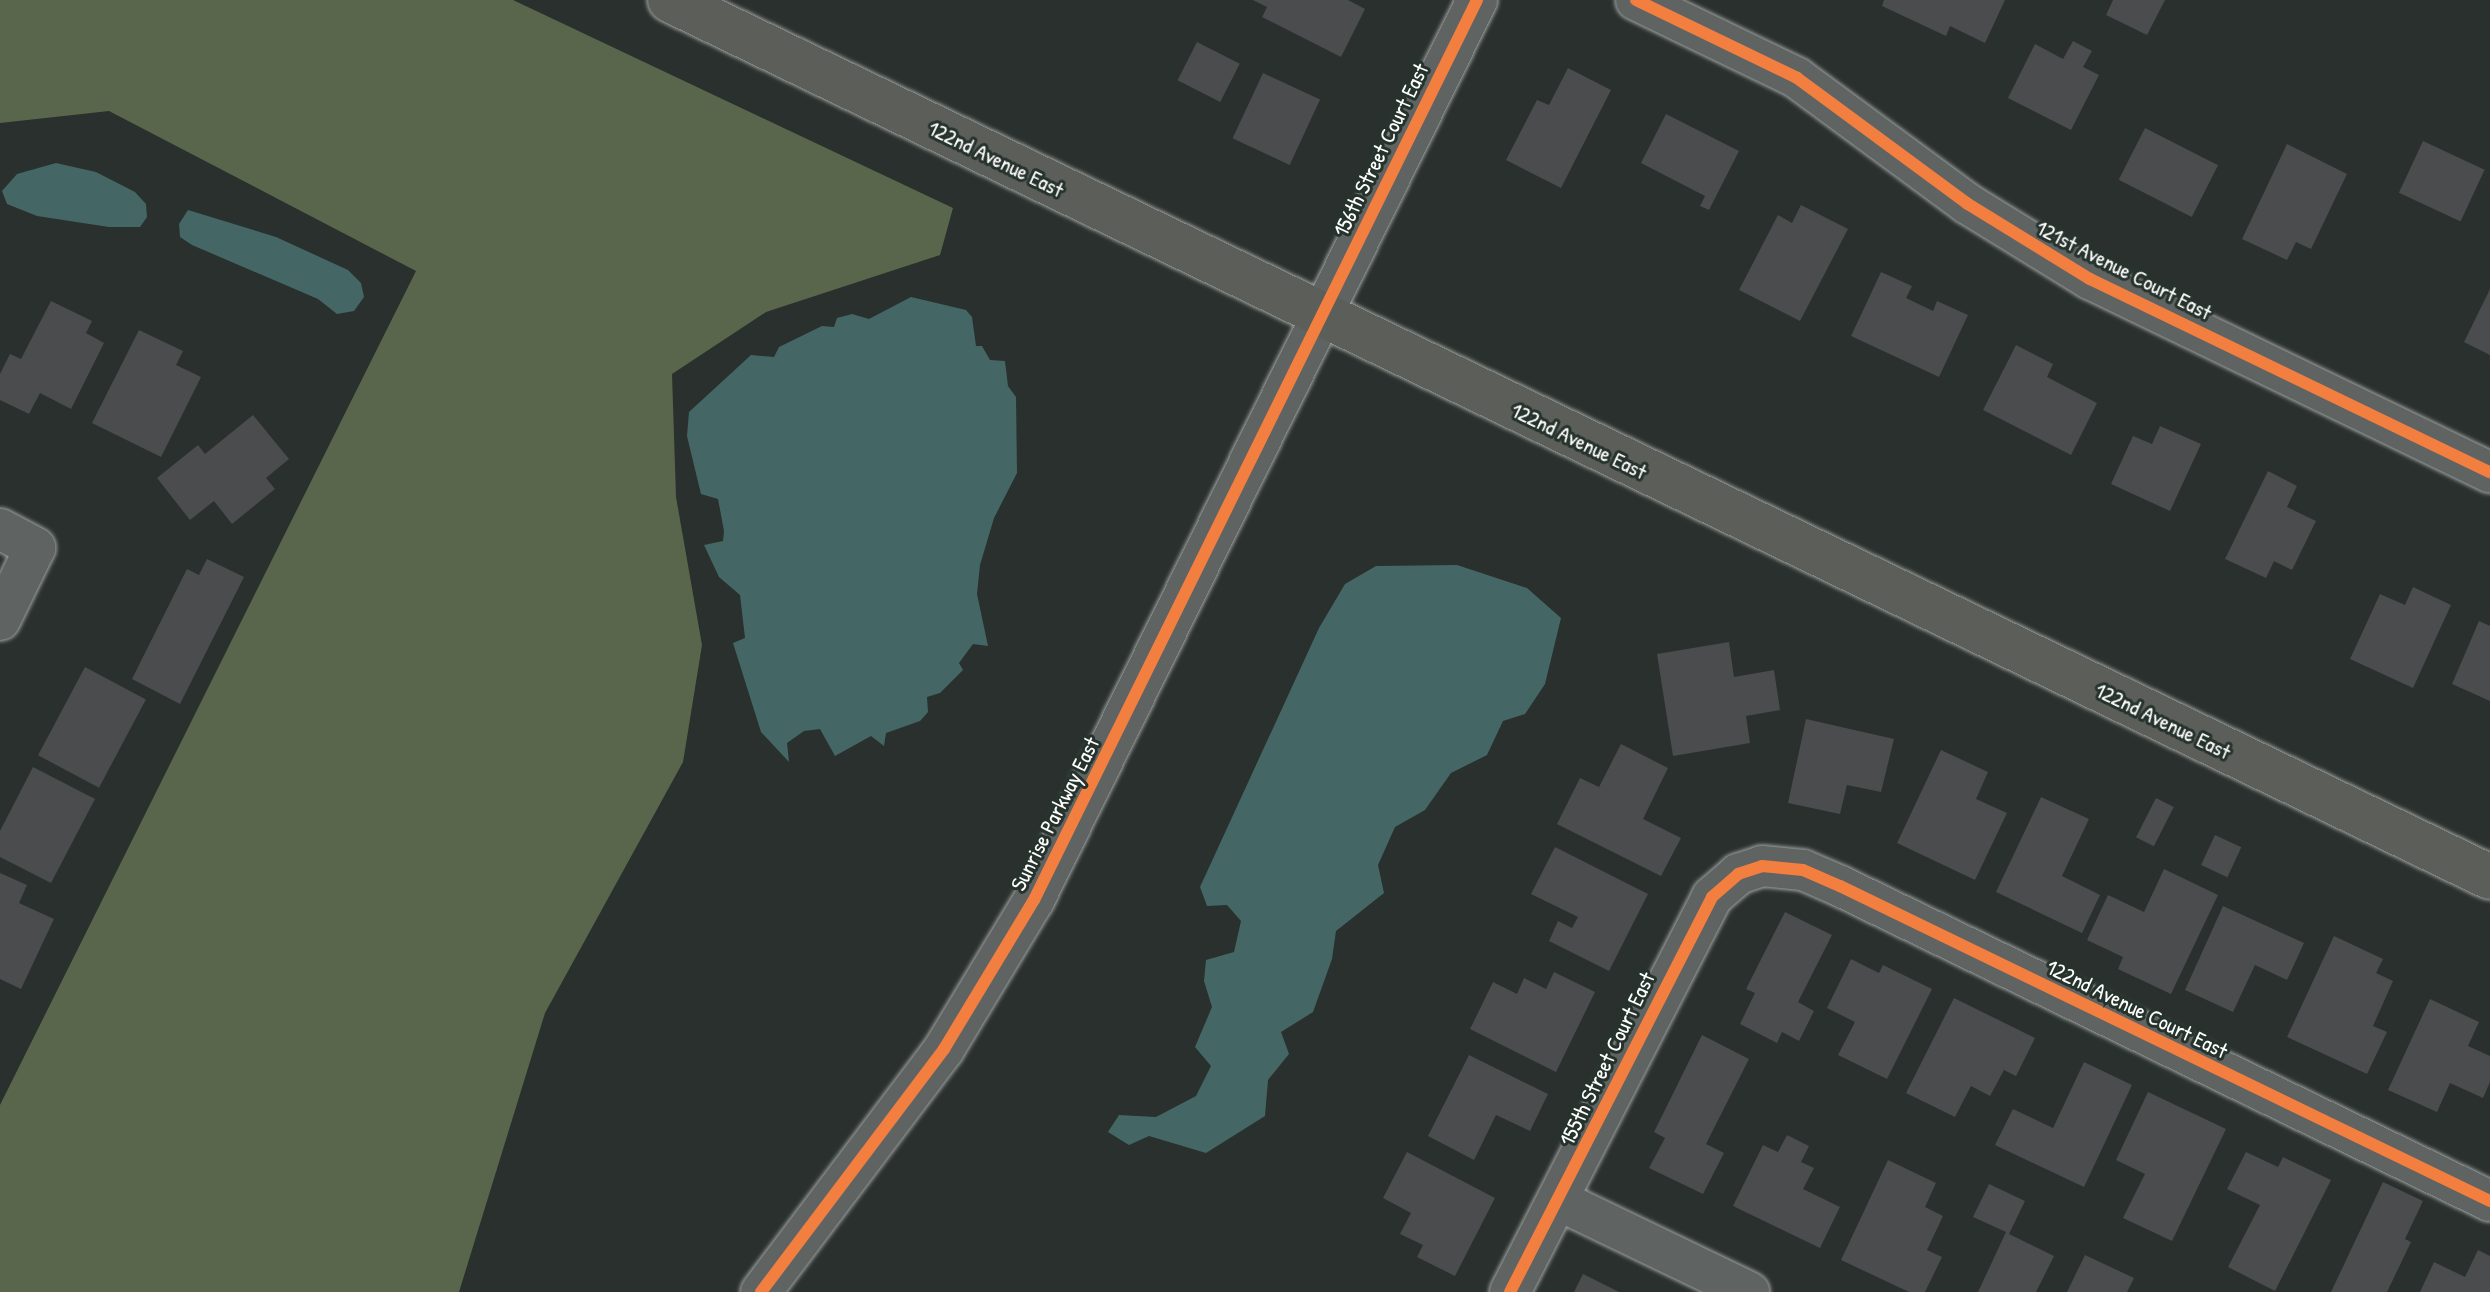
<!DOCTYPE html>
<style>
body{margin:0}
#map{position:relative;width:2490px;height:1292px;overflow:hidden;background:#29302d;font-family:"Patrick Hand",sans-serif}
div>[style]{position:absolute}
.green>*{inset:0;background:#5a664b}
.water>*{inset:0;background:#446765}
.building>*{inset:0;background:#4a4c4d;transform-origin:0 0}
.roads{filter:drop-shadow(0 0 2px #9fa2a0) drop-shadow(0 0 2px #9fa2a0)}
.minor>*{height:40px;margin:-20px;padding:0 20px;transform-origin:20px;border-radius:20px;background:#5f6362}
.major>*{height:44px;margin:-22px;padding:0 22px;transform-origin:22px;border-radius:22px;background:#5c5e59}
.cycleway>*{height:12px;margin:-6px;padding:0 6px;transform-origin:6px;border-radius:6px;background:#f27e40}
span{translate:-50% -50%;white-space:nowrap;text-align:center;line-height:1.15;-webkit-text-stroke:6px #26332d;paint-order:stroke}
.street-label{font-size:22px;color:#fff}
</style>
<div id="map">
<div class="green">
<div style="clip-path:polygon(0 0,513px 0,953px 208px,940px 255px,766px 312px,672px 374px,676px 497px,702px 645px,683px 762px,545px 1013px,459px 1292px,0 1292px,0 1105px,416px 271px,109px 111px,0 123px)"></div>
</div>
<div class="water">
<div style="clip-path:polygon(56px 163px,96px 172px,135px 192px,146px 204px,147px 217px,140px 227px,109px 227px,37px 216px,7px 204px,2px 191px,17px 174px)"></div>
<div style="clip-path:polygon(188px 210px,276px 237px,348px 270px,361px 283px,364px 297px,354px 311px,337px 314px,318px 299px,192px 245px,180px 237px,179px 224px)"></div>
<div style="clip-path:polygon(911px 297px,966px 310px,972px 317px,976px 346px,982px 346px,990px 360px,1005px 361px,1008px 386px,1016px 397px,1017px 473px,994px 518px,980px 565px,977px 594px,988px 646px,973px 644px,959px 663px,963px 670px,940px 693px,927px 697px,928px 712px,920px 721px,886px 733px,884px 746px,871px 736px,835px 756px,820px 729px,804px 731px,787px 743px,789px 762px,761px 732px,733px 643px,745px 638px,740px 595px,719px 577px,704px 545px,723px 541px,724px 531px,718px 499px,701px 494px,699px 486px,687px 436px,689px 412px,751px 355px,774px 357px,779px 347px,822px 326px,834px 327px,837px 318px,852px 314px,869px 319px)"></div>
<div style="clip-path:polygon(1457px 565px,1527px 588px,1561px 618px,1545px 684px,1525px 714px,1503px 721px,1487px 755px,1451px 773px,1425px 810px,1395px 827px,1378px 865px,1384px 893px,1336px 931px,1332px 959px,1313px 1012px,1281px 1032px,1289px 1054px,1268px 1080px,1265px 1116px,1206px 1153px,1149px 1136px,1129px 1145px,1108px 1132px,1119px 1115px,1156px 1117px,1196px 1096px,1211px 1066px,1195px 1047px,1212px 1007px,1204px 981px,1206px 960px,1234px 952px,1241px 921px,1227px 905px,1207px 906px,1200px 887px,1319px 628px,1345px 584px,1376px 566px)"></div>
</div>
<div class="building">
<div style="clip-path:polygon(1253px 0,1348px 0,1365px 9px,1341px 57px,1262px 17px,1267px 7px)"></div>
<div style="clip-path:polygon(1884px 0,2005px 0,1985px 43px,1950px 26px,1946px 36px,1882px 6px)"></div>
<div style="clip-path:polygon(2113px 0,2165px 0,2147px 35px,2106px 15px)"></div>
<div style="clip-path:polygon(2073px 41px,2092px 51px,2083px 67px,2099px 75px,2071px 130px,2008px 98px,2035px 44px,2063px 59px)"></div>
<div style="left:1197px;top:42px;width:48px;height:43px;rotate:27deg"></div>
<div style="clip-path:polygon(1568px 68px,1611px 90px,1561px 188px,1506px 160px,1537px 100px,1549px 105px)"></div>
<div style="left:1263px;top:73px;width:63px;height:72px;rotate:25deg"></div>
<div style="clip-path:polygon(1666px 114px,1739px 151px,1709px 210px,1700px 206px,1705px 196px,1641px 163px)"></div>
<div style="left:2145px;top:128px;width:82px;height:58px;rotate:27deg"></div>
<div style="left:2423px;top:141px;width:68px;height:57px;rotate:25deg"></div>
<div style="clip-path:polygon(2287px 144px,2347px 174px,2311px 249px,2296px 242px,2287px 260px,2242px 239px)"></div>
<div style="clip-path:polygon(1801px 205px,1848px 229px,1800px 321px,1739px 290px,1778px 215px,1792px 223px)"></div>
<div style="clip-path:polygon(1881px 272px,1912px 286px,1906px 298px,1933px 311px,1937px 301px,1968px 315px,1939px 377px,1851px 336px)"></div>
<div style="clip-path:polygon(2490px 289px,2490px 355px,2464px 342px)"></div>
<div style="clip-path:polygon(51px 301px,92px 321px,86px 333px,104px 343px,71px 409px,40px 393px,29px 414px,0 400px,0 374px,10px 354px,21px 359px)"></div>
<div style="clip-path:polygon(139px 330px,183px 351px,176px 365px,201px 377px,161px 457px,92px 423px)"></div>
<div style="clip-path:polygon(2016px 345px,2053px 364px,2047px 377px,2097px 403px,2071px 455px,1983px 410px)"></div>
<div style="clip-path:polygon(253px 415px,289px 459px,266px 478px,275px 489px,232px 524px,214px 501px,190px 520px,157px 478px,198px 445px,205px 454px)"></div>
<div style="clip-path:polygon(2160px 426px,2201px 444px,2170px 511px,2111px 484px,2133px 436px,2152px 444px)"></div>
<div style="clip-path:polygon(2268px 471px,2297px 486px,2287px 507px,2316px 521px,2292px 570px,2274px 561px,2266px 578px,2225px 559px)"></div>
<div style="clip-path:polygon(207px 559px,244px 577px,180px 704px,132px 679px,187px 569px,199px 575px)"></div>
<div style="clip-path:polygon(2413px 587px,2451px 605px,2413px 688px,2350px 659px,2380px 594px,2405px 605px)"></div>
<div style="clip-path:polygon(2479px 621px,2490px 626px,2490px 701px,2452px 684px)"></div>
<div style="clip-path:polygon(1729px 642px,1734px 677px,1774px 670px,1780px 710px,1746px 716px,1750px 743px,1673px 756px,1657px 654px)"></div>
<div style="left:85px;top:667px;width:69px;height:100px;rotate:28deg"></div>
<div style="clip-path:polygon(1806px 719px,1894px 739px,1881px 792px,1847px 785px,1840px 814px,1788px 803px)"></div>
<div style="clip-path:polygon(1621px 744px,1668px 768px,1643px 819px,1681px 838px,1661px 876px,1557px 824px,1580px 778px,1599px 787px)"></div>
<div style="clip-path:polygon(1941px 750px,1988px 772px,1976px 799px,2007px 813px,1975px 880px,1897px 843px)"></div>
<div style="clip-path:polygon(33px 767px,95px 799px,51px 883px,0 857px,0 831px)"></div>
<div style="clip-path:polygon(2041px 797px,2089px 819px,2062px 876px,2100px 895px,2082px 933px,1996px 892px)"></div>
<div style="left:2156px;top:798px;width:20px;height:44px;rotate:27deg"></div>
<div style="left:2215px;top:835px;width:29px;height:33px;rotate:25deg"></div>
<div style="clip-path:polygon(1555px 847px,1648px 894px,1609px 971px,1549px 941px,1558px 921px,1572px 928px,1578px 917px,1531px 894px)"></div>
<div style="clip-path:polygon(2164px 869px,2218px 895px,2171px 994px,2118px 969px,2123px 957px,2087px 940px,2108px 895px,2144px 912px)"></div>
<div style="clip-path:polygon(0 873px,27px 885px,19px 903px,54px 919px,21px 989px,0 979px)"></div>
<div style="clip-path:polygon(2223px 906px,2304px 943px,2287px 980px,2255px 965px,2233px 1012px,2185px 990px)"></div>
<div style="clip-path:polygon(1785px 912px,1832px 935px,1798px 1002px,1814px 1011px,1799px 1041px,1782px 1032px,1777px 1043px,1740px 1024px,1755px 993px,1746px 989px)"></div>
<div style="clip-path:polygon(2334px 936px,2383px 959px,2376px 973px,2393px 981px,2373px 1026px,2387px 1032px,2367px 1074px,2287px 1037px)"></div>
<div style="clip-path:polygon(1851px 959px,1879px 973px,1883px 965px,1932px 989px,1887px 1079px,1838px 1055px,1855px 1022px,1827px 1008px)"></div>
<div style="clip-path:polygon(1554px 972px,1595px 992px,1556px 1072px,1470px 1029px,1493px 982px,1517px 994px,1524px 978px,1546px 989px)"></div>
<div style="clip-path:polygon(1954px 998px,2035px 1038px,2016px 1076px,2004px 1070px,1990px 1096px,1971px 1086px,1955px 1117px,1906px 1093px)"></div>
<div style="clip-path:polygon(2430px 999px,2479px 1022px,2468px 1046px,2490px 1056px,2490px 1082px,2483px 1098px,2450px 1083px,2437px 1112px,2388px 1090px)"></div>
<div style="clip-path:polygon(1702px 1035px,1749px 1059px,1706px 1144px,1724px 1153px,1703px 1194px,1649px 1168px,1665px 1138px,1654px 1132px)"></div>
<div style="clip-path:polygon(1469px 1055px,1548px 1094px,1530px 1131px,1496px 1115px,1474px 1160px,1428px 1136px)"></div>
<div style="clip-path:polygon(2084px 1062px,2132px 1085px,2084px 1187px,1995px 1145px,2013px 1109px,2053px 1128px)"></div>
<div style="clip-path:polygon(2148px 1092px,2226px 1129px,2172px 1241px,2123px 1218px,2145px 1174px,2116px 1160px)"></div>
<div style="clip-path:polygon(1787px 1135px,1809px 1146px,1801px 1162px,1814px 1168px,1803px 1189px,1840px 1207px,1820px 1248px,1733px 1206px,1763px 1145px,1778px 1152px)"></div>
<div style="clip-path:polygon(1407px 1152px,1495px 1198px,1455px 1276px,1417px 1257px,1423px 1245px,1400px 1234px,1411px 1213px,1383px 1198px)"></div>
<div style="clip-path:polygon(2246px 1152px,2278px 1167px,2283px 1157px,2331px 1180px,2275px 1291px,2228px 1267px,2260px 1205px,2227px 1189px)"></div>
<div style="clip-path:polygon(1888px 1160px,1936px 1183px,1925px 1207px,1943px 1216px,1927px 1250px,1942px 1257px,1925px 1292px,1909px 1292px,1841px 1260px)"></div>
<div style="clip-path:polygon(2383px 1182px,2423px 1201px,2405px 1239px,2411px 1242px,2387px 1292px,2331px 1292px)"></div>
<div style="clip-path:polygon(1989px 1184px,2025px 1201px,2009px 1234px,2054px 1256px,2036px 1292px,1978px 1292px,2006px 1232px,1973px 1217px)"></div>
<div style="clip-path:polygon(2478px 1250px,2490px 1256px,2490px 1292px,2420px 1292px,2434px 1262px,2465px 1277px)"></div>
<div style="clip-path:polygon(2085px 1255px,2134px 1278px,2127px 1292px,2067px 1292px)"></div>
<div style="clip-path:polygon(1583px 1274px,1619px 1292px,1574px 1292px)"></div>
</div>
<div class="roads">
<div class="minor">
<div style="left:1636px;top:0;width:179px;rotate:25.8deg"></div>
<div style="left:1797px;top:78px;width:212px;rotate:36.4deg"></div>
<div style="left:1968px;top:204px;width:143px;rotate:31.6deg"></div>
<div style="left:2090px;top:279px;width:444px;rotate:25.8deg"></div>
<div style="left:0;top:529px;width:40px;rotate:28deg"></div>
<div style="left:35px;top:548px;width:80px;rotate:115.9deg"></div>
<div style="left:1560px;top:1201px;width:210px;rotate:25.7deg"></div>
<div style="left:761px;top:1292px;width:304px;rotate:-53deg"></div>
<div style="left:944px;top:1049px;width:174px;rotate:-58.9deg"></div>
<div style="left:1034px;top:900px;width:1003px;rotate:-63.79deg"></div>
<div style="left:1510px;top:1292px;width:444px;rotate:-62.9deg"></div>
<div style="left:1712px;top:897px;width:35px;rotate:-41deg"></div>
<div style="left:1738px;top:874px;width:25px;rotate:-18deg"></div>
<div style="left:1762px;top:866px;width:41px;rotate:5.6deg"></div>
<div style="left:1803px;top:870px;width:40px;rotate:23.4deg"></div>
<div style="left:1840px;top:886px;width:722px;rotate:25.86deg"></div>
</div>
<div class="major">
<div style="left:670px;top:0;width:2020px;rotate:25.73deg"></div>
</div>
</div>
<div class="cycleway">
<div style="left:1636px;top:0;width:179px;rotate:25.8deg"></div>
<div style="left:1797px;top:78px;width:212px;rotate:36.4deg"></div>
<div style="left:1968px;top:204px;width:143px;rotate:31.6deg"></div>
<div style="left:2090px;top:279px;width:444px;rotate:25.8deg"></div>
<div style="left:761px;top:1292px;width:304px;rotate:-53deg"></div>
<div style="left:944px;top:1049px;width:174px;rotate:-58.9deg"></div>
<div style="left:1034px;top:900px;width:1003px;rotate:-63.79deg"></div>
<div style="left:1510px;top:1292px;width:444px;rotate:-62.9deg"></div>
<div style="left:1712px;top:897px;width:35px;rotate:-41deg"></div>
<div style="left:1738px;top:874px;width:25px;rotate:-18deg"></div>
<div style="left:1762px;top:866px;width:41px;rotate:5.6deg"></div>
<div style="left:1803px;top:870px;width:40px;rotate:23.4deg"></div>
<div style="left:1840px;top:886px;width:722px;rotate:25.86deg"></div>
</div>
<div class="street-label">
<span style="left:1381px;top:150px;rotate:-64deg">156th Street Court East</span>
<span style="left:996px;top:159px;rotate:26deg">122nd Avenue East</span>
<span style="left:2124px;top:270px;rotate:27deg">121st Avenue Court East</span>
<span style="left:1579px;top:441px;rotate:26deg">122nd Avenue East</span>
<span style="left:2163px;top:721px;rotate:26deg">122nd Avenue East</span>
<span style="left:1055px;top:814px;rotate:-63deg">Sunrise Parkway East</span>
<span style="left:2137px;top:1009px;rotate:26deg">122nd Avenue Court East</span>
<span style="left:1607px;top:1059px;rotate:-64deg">155th Street Court East</span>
</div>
</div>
